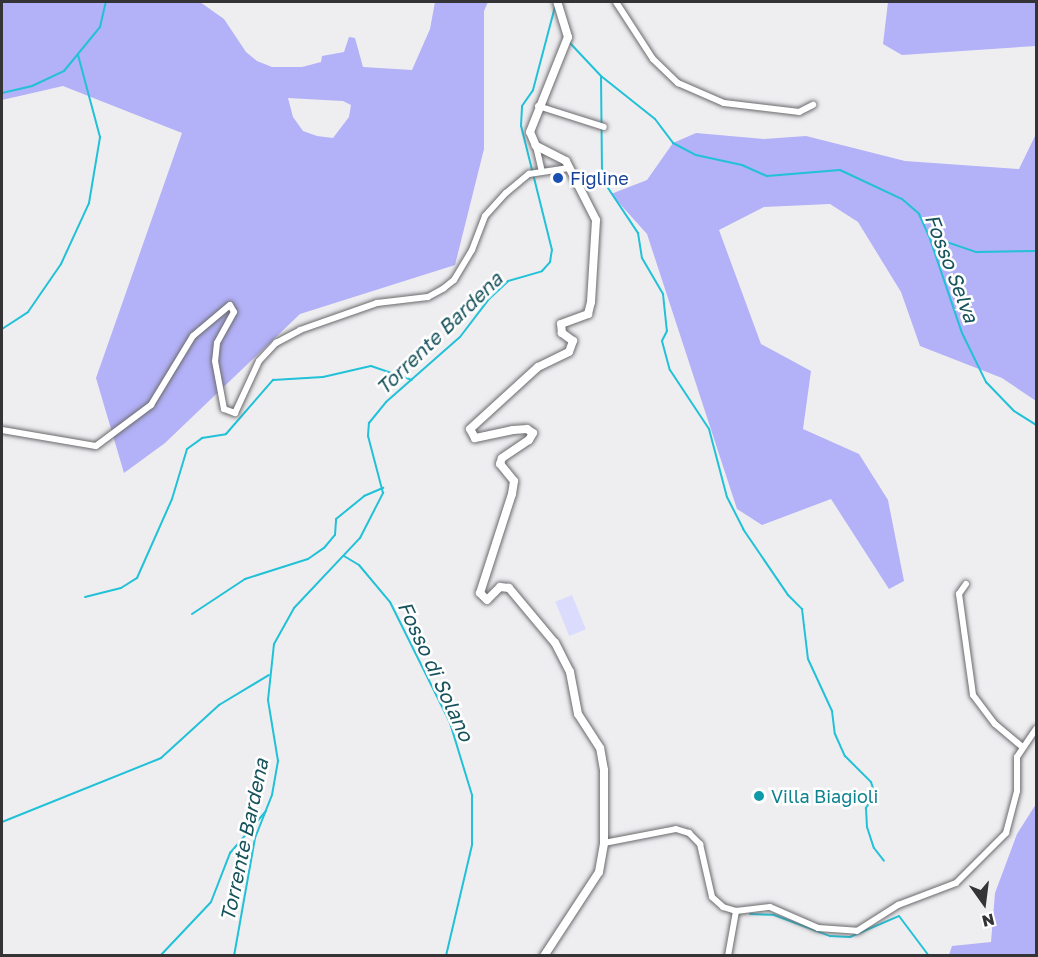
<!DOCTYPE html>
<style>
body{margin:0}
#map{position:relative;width:1038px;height:957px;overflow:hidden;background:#eeeef1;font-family:"Golos Text",sans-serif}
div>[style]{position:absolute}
.green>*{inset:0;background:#dbdbfd;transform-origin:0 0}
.forest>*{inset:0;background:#b3b1f7}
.stream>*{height:2px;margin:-1px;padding:0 1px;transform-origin:1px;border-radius:1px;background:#21c1d7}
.roads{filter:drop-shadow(0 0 2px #6a6a6d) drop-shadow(0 0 2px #6a6a6d)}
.street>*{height:6px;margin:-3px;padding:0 3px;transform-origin:3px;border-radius:3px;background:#fff}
.secondary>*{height:8px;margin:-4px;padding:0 4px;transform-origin:4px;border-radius:4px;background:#fff}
.dots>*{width:16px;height:16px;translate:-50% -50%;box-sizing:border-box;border:3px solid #fff;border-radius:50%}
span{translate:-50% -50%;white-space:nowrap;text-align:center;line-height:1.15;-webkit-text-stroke:5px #fff;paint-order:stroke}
.transit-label{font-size:18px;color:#164399}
.left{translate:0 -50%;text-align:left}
.culture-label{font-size:18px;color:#0d838f}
.water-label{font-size:20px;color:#17535c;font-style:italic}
.frame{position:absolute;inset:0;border:3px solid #343436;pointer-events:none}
.north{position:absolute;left:954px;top:873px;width:60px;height:60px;-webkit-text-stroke:4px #fff;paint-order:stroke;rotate:166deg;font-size:16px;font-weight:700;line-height:24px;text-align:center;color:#343436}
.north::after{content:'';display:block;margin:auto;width:21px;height:27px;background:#343436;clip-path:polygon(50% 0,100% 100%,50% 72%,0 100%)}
</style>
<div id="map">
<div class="green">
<div style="left:572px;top:595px;width:37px;height:18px;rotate:68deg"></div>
</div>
<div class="forest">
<div style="clip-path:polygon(evenodd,2px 2px,200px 2px,224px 19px,246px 52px,257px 61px,272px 67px,302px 67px,321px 62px,322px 56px,344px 52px,349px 37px,355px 38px,363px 67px,412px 70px,430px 29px,435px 2px,488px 2px,484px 11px,484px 149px,455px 265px,300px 314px,165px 443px,124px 473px,96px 378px,182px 133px,63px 86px,2px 100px,2px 2px,288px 98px,343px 101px,351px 105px,349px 117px,333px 138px,317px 136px,303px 131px,293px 117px,288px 98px)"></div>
<div style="clip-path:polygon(888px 2px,1036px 2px,1036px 46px,902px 55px,883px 44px)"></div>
<div style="clip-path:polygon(696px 133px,764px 139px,806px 136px,905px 161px,1019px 169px,1036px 134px,1036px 401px,1002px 378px,920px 346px,901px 292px,858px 222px,830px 204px,764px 207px,719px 230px,761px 344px,811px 371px,803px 429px,859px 454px,888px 500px,904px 581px,889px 589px,831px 499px,762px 525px,737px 509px,647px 234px,611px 194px,647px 180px,673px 143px)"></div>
<div style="clip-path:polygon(1036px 804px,1036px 955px,949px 955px,952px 946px,991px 942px,995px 893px,1017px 834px)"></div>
</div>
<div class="stream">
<div style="left:569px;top:42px;width:47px;rotate:46.7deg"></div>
<div style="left:601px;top:76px;width:69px;rotate:38.5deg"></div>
<div style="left:655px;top:119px;width:30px;rotate:53deg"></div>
<div style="left:673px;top:143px;width:26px;rotate:28deg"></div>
<div style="left:696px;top:155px;width:47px;rotate:12.3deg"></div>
<div style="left:742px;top:165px;width:27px;rotate:24deg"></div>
<div style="left:767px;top:176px;width:73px;rotate:-4.7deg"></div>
<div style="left:840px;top:170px;width:68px;rotate:25.1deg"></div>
<div style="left:902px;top:199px;width:23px;rotate:41deg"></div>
<div style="left:919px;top:214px;width:24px;rotate:66deg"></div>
<div style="left:929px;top:236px;width:102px;rotate:71.2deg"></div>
<div style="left:962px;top:333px;width:55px;rotate:63.9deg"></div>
<div style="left:986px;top:382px;width:40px;rotate:46deg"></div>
<div style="left:1014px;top:411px;width:26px;rotate:32deg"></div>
<div style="left:601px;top:76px;width:103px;rotate:89.4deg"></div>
<div style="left:602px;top:179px;width:65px;rotate:56.3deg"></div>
<div style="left:638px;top:233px;width:25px;rotate:81deg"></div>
<div style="left:642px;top:258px;width:42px;rotate:59.7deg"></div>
<div style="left:663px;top:294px;width:37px;rotate:84deg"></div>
<div style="left:667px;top:331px;width:11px;rotate:117deg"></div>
<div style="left:662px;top:341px;width:30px;rotate:75deg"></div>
<div style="left:670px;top:370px;width:71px;rotate:56.5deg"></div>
<div style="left:709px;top:429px;width:70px;rotate:75.2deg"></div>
<div style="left:727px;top:497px;width:36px;rotate:63deg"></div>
<div style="left:743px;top:529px;width:80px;rotate:55.7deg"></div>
<div style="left:788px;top:595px;width:20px;rotate:45deg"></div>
<div style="left:802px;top:609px;width:50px;rotate:83.2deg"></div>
<div style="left:808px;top:659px;width:57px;rotate:65.2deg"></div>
<div style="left:832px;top:711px;width:23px;rotate:83deg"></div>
<div style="left:835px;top:734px;width:24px;rotate:66deg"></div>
<div style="left:845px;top:756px;width:37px;rotate:45deg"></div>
<div style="left:871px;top:782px;width:13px;rotate:72deg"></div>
<div style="left:875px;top:794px;width:17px;rotate:123deg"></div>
<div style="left:866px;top:808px;width:19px;rotate:87deg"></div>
<div style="left:867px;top:827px;width:22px;rotate:72deg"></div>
<div style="left:874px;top:848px;width:16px;rotate:52deg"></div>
<div style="left:2px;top:93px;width:31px;rotate:-13deg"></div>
<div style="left:32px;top:86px;width:35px;rotate:-25deg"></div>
<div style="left:64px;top:71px;width:57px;rotate:-50.7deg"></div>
<div style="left:100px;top:27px;width:26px;rotate:-77deg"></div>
<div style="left:929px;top:236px;width:50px;rotate:18.8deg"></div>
<div style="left:976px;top:252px;width:60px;rotate:-1deg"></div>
<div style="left:2px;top:329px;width:31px;rotate:-33deg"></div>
<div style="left:28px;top:312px;width:58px;rotate:-55.5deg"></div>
<div style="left:61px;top:264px;width:67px;rotate:-65.3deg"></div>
<div style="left:89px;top:203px;width:67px;rotate:-80.5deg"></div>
<div style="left:100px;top:137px;width:85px;rotate:-105deg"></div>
<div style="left:344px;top:556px;width:17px;rotate:31deg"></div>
<div style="left:359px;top:565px;width:48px;rotate:50deg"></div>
<div style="left:390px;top:602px;width:135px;rotate:63.6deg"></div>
<div style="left:450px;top:723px;width:75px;rotate:73deg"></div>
<div style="left:472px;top:795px;width:50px;rotate:90deg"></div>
<div style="left:472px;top:845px;width:114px;rotate:103.2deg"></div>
<div style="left:85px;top:597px;width:37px;rotate:-14deg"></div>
<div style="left:121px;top:588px;width:19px;rotate:-32deg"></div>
<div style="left:137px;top:578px;width:86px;rotate:-66.1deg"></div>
<div style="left:172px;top:499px;width:52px;rotate:-73.3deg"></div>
<div style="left:187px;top:449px;width:19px;rotate:-36deg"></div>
<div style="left:202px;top:438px;width:24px;rotate:-9deg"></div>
<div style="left:226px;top:434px;width:72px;rotate:-49deg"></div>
<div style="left:273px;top:380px;width:50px;rotate:-3.4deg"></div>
<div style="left:323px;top:377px;width:49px;rotate:-12.9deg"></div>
<div style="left:371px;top:366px;width:43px;rotate:18.9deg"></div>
<div style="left:192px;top:614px;width:64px;rotate:-33.4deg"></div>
<div style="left:245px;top:579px;width:66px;rotate:-17.6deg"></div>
<div style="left:308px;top:559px;width:19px;rotate:-35deg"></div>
<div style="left:324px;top:548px;width:17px;rotate:-50deg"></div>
<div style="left:335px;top:535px;width:16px;rotate:-86deg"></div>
<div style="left:336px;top:519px;width:36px;rotate:-39deg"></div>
<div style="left:364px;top:496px;width:21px;rotate:-23deg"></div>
<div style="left:2px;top:822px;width:171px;rotate:-21.9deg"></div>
<div style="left:161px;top:758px;width:79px;rotate:-42.4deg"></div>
<div style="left:219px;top:705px;width:58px;rotate:-31deg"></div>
<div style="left:750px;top:914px;width:24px;rotate:2deg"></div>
<div style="left:774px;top:915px;width:60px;rotate:20.6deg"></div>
<div style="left:830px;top:936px;width:20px;rotate:3deg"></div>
<div style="left:850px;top:937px;width:53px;rotate:-23.2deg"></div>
<div style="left:899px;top:916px;width:50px;rotate:53.1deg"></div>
<div style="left:160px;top:956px;width:74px;rotate:-46.6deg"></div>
<div style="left:211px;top:902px;width:53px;rotate:-68.8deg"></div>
<div style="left:230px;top:853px;width:55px;rotate:-49.4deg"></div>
<div style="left:234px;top:956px;width:120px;rotate:-79.9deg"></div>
<div style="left:255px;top:838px;width:46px;rotate:-68.4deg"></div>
<div style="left:272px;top:795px;width:35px;rotate:-80deg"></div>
<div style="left:278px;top:761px;width:62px;rotate:-99.3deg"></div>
<div style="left:268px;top:700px;width:56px;rotate:-83.9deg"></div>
<div style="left:274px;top:644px;width:41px;rotate:-60.9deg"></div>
<div style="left:294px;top:608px;width:96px;rotate:-46.7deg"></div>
<div style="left:360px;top:538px;width:51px;rotate:-62.9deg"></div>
<div style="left:383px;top:493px;width:59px;rotate:-104.7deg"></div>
<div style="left:368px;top:436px;width:13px;rotate:-86deg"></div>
<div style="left:369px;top:423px;width:27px;rotate:-51deg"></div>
<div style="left:386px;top:402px;width:98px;rotate:-41.3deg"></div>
<div style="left:460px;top:337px;width:48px;rotate:-52.7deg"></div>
<div style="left:489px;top:299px;width:26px;rotate:-43deg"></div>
<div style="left:508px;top:281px;width:35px;rotate:-16deg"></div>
<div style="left:542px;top:271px;width:12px;rotate:-48deg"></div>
<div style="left:550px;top:262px;width:12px;rotate:-81deg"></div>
<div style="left:552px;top:250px;width:128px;rotate:-104deg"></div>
<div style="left:521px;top:126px;width:20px;rotate:-87deg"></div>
<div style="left:522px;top:106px;width:19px;rotate:-55deg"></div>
<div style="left:533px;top:90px;width:86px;rotate:-75.2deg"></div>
</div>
<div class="roads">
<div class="street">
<div style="left:616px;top:2px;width:68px;rotate:57deg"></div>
<div style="left:653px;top:59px;width:35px;rotate:44deg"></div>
<div style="left:678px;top:83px;width:50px;rotate:23.5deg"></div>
<div style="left:724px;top:103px;width:76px;rotate:6.8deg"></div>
<div style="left:799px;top:112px;width:16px;rotate:-27deg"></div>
<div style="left:538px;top:106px;width:69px;rotate:17.7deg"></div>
<div style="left:536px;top:146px;width:26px;rotate:77deg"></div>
<div style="left:2px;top:430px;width:95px;rotate:9.7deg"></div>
<div style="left:96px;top:446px;width:69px;rotate:-36.7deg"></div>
<div style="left:151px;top:405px;width:81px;rotate:-58.7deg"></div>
<div style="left:193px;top:336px;width:48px;rotate:-40deg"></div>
<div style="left:230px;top:305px;width:8px;rotate:60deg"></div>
<div style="left:234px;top:312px;width:35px;rotate:119deg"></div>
<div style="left:217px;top:343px;width:18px;rotate:96deg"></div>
<div style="left:215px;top:361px;width:49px;rotate:79.4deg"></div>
<div style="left:224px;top:409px;width:12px;rotate:20deg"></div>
<div style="left:235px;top:413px;width:57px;rotate:-65.2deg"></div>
<div style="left:259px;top:361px;width:25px;rotate:-47deg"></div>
<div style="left:276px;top:343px;width:27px;rotate:-28deg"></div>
<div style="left:300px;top:330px;width:82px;rotate:-19.3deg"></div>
<div style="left:377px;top:303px;width:51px;rotate:-6.7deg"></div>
<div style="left:428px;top:297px;width:18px;rotate:-29deg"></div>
<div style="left:444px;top:288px;width:13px;rotate:-39deg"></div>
<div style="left:454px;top:280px;width:35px;rotate:-59deg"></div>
<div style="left:472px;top:250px;width:36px;rotate:-69deg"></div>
<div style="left:485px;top:216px;width:31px;rotate:-48deg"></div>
<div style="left:506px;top:193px;width:30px;rotate:-40deg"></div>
<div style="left:529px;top:174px;width:40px;rotate:-8.5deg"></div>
<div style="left:966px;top:584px;width:12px;rotate:125deg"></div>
<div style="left:959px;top:594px;width:102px;rotate:82.1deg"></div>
<div style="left:973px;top:695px;width:36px;rotate:53deg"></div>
<div style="left:995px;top:724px;width:34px;rotate:40deg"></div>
<div style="left:604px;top:843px;width:73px;rotate:-11deg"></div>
<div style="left:676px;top:829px;width:14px;rotate:17deg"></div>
<div style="left:689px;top:833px;width:16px;rotate:45deg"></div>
<div style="left:700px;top:844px;width:54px;rotate:77.2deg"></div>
<div style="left:712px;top:897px;width:15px;rotate:42deg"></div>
<div style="left:723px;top:907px;width:14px;rotate:17deg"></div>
<div style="left:736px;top:911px;width:34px;rotate:-7deg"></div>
<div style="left:770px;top:907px;width:52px;rotate:23.6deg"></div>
<div style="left:818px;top:928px;width:39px;rotate:4deg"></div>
<div style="left:857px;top:931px;width:49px;rotate:-32.4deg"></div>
<div style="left:898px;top:905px;width:62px;rotate:-20.8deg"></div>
<div style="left:956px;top:883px;width:71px;rotate:-45deg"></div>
<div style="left:1006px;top:833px;width:43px;rotate:-75.3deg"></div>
<div style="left:1017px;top:791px;width:34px;rotate:-90deg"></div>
<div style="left:1017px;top:757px;width:34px;rotate:-56deg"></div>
<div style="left:728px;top:956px;width:46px;rotate:-79.9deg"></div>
</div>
<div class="secondary">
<div style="left:544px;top:956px;width:100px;rotate:-56.8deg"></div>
<div style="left:599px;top:872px;width:29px;rotate:-80deg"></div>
<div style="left:604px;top:843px;width:73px;rotate:-90deg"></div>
<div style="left:604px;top:770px;width:22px;rotate:-100deg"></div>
<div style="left:600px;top:748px;width:40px;rotate:-122.9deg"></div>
<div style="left:578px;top:714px;width:43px;rotate:-100.8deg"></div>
<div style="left:570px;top:672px;width:33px;rotate:-117deg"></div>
<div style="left:555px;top:643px;width:72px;rotate:-129.9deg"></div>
<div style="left:509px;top:588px;width:9px;rotate:-174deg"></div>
<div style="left:500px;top:587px;width:18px;rotate:135deg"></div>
<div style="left:487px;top:600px;width:10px;rotate:-135deg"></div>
<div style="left:480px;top:593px;width:104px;rotate:-72.1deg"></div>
<div style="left:512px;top:494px;width:13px;rotate:-81deg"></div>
<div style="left:514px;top:481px;width:22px;rotate:-129deg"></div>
<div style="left:500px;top:464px;width:6px;rotate:-72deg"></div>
<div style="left:502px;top:458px;width:32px;rotate:-34deg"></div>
<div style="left:529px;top:440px;width:8px;rotate:-60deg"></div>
<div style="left:533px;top:433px;width:7px;rotate:-146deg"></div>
<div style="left:527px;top:429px;width:14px;rotate:176deg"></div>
<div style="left:513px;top:430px;width:39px;rotate:168deg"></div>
<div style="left:475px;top:438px;width:10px;rotate:-119deg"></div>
<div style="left:470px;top:429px;width:92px;rotate:-42.4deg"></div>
<div style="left:538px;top:367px;width:34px;rotate:-26deg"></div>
<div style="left:569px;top:352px;width:12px;rotate:-70deg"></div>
<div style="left:573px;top:341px;width:14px;rotate:-144deg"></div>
<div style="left:562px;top:333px;width:9px;rotate:-96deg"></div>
<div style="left:561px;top:324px;width:29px;rotate:-20deg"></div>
<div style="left:588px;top:314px;width:12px;rotate:-76deg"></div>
<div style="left:591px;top:302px;width:82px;rotate:-86.5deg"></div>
<div style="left:596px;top:220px;width:66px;rotate:-117deg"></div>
<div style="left:566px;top:161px;width:34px;rotate:-153deg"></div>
<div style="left:536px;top:146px;width:15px;rotate:-113deg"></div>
<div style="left:530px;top:132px;width:102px;rotate:-68.2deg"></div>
<div style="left:568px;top:37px;width:37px;rotate:-107deg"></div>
</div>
</div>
<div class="dots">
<div style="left:558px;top:178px;background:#1a4fb4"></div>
<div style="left:759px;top:796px;background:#0f9aa8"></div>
</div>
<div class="transit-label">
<span class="left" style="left:570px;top:178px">Figline</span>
</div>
<div class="culture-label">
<span class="left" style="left:771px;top:796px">Villa Biagioli</span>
</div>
<div class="water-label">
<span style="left:952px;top:268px;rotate:69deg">Fosso Selva</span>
<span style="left:439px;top:333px;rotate:-44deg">Torrente Bardena</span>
<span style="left:436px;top:671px;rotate:65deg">Fosso di Solano</span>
<span style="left:244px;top:840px;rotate:-78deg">Torrente Bardena</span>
</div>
<div class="frame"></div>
<div class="north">N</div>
</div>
